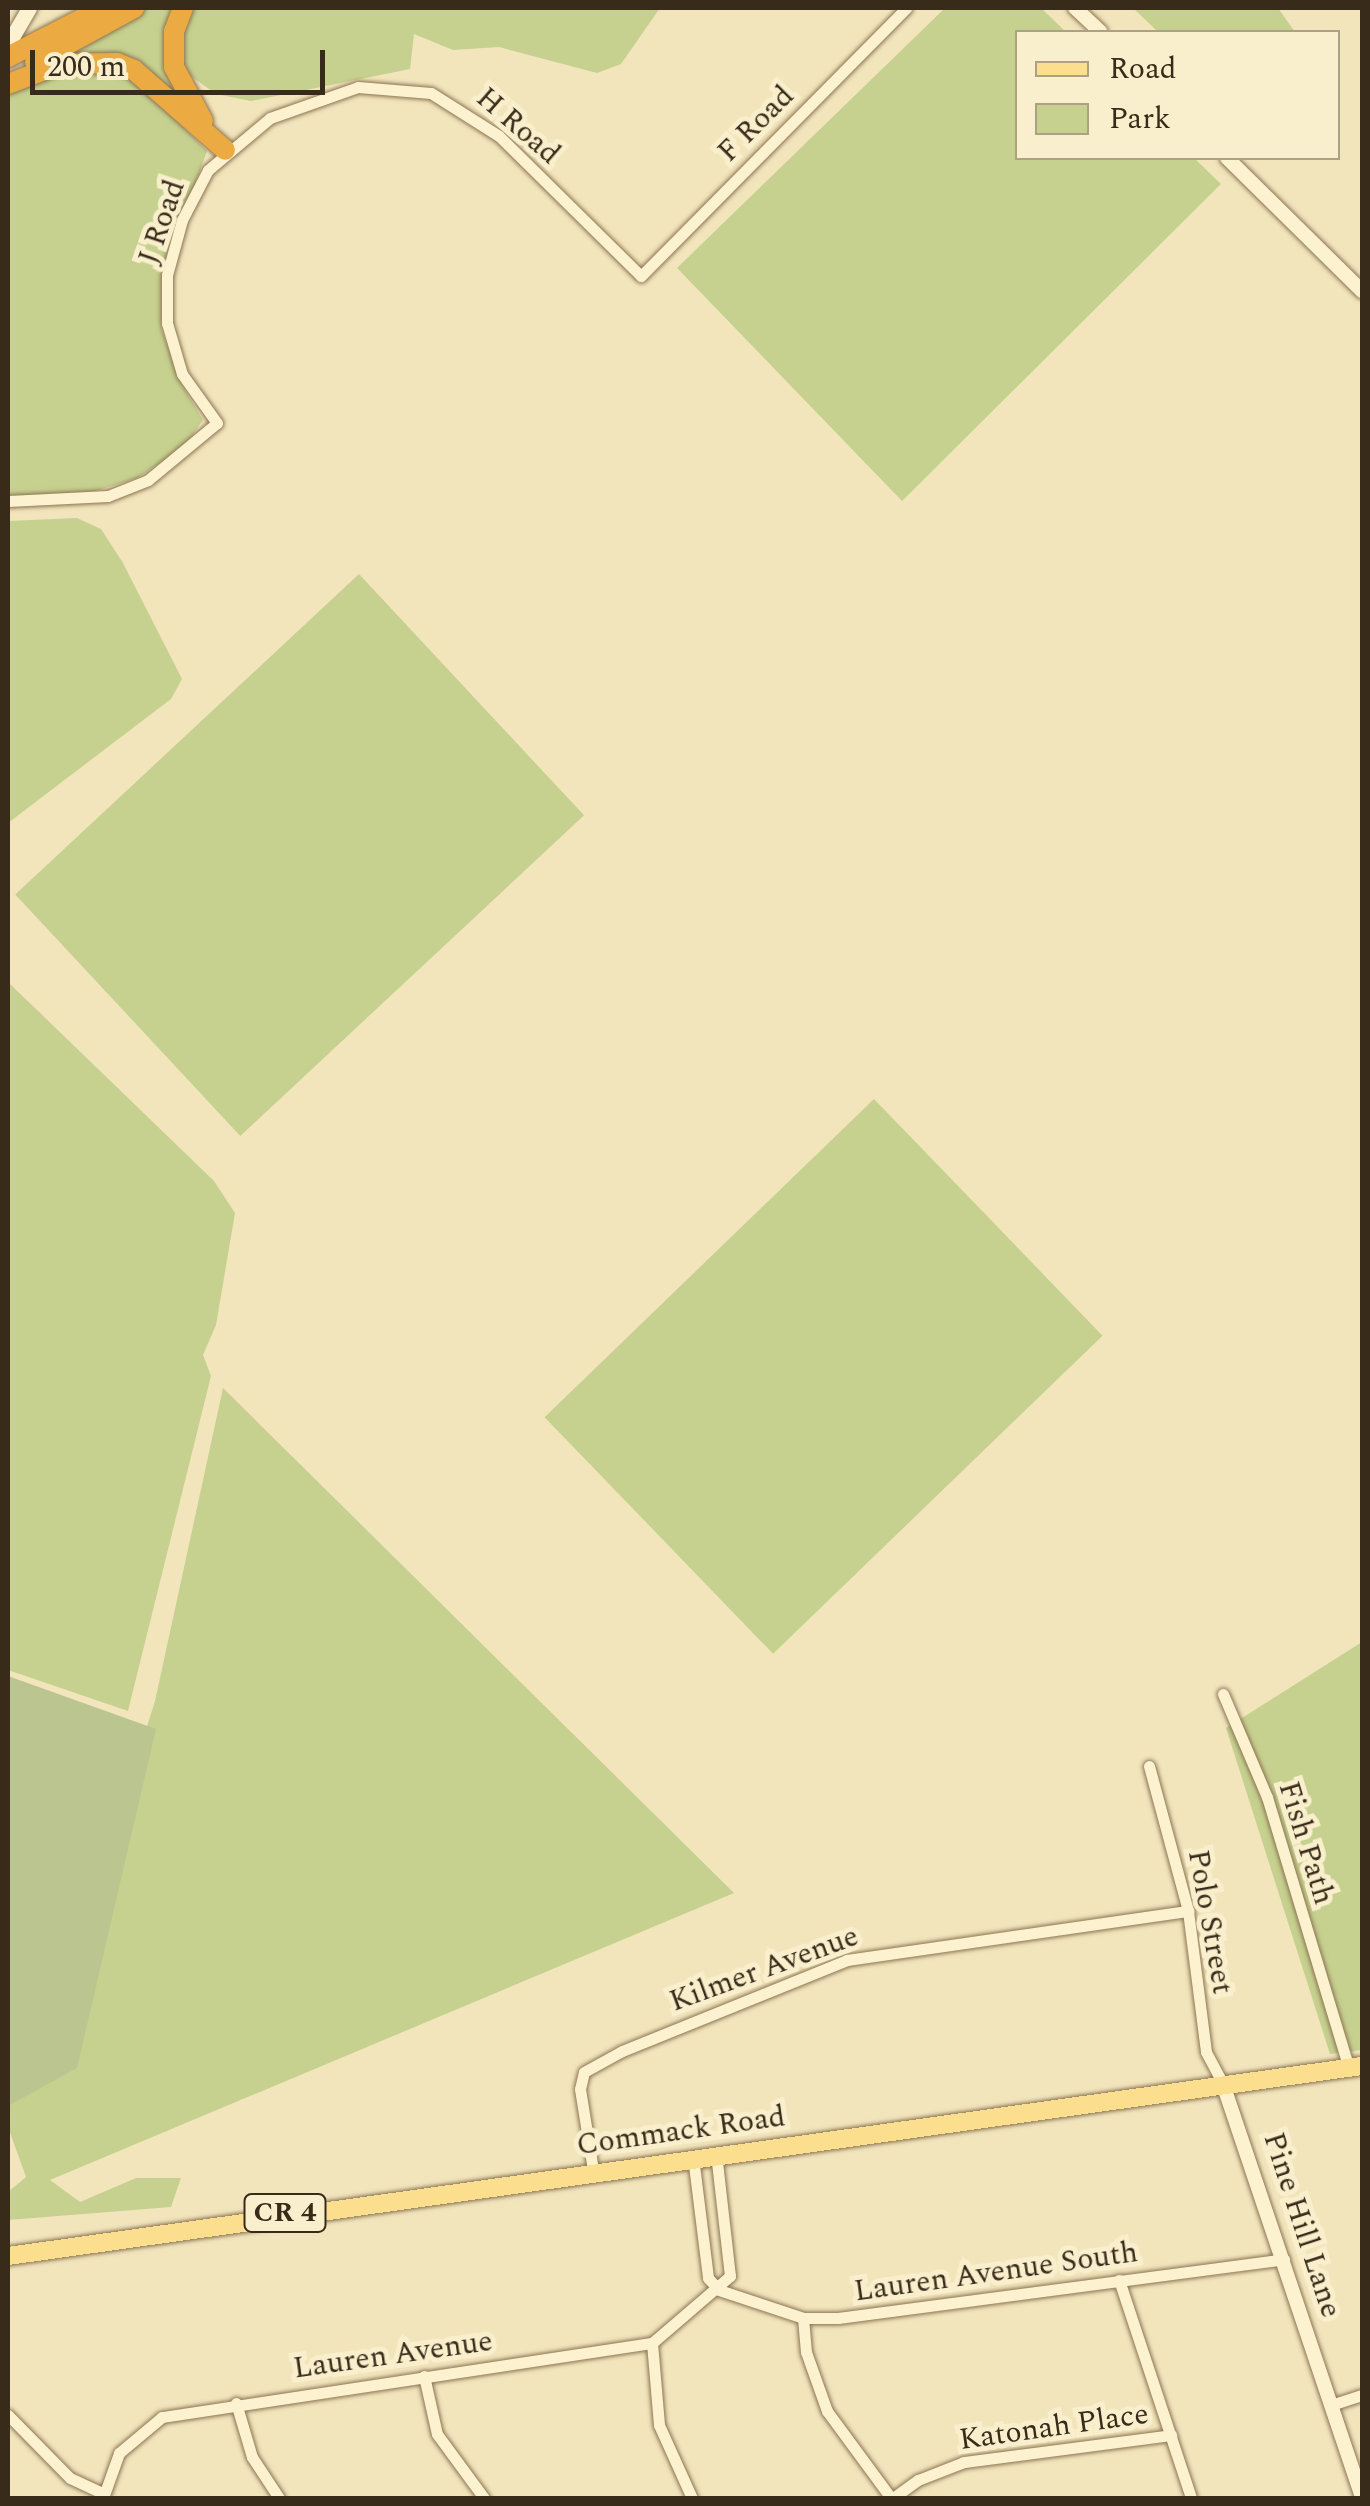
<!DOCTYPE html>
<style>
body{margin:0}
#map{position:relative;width:1370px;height:2506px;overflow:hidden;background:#f2e5bc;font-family:Spectral,serif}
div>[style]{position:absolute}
.green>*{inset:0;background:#c6d18f;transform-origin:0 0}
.cemetery>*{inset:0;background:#bbc58f}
.roads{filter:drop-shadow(0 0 2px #8c7553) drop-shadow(0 0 2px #8c7553)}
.minor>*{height:11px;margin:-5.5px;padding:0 5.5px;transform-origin:5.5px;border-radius:5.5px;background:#fcf2d0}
.tertiary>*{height:14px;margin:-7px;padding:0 7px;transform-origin:7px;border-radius:7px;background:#fcf2d0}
.secondary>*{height:15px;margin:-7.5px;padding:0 7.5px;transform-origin:7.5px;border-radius:7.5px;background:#fcf2d0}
.primary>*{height:18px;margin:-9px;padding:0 9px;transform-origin:9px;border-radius:9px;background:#fbdf8e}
.motorway>*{height:20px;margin:-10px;padding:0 10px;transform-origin:10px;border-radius:10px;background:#ecab42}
span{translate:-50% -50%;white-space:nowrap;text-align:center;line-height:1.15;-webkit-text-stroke:10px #f9efcc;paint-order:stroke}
.shield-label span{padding:2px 8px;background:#f9efcc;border:2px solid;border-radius:8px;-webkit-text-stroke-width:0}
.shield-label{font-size:28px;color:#392b1a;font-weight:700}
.street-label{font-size:30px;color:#392b1a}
.frame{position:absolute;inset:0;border:10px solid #392b1a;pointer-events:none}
.legend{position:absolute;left:1015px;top:30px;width:325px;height:130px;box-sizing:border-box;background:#f9efcc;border:2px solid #aca185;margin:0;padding:12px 18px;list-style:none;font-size:30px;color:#392b1a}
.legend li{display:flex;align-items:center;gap:20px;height:50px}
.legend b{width:50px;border:2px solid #aca185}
.scale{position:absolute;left:30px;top:50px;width:295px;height:45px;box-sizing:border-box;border:5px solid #392b1a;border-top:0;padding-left:12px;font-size:30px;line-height:35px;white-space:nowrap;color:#392b1a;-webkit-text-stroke:8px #f9efcc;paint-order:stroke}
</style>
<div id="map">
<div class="green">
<div style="clip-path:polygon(149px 8px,178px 8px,178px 97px,133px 62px,99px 53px,61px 56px)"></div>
<div style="clip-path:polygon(188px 8px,660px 8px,621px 64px,597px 73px,499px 47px,453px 50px,414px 34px,410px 69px,251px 101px,216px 94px,178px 67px)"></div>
<div style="clip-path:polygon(945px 8px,1041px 8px,1066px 32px,1018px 32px,1018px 158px,1194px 158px,1221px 184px,902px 501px,677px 268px)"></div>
<div style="clip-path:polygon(1133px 8px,1278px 8px,1295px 32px,1158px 32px)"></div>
<div style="clip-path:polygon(67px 67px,127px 70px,207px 151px,161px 279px,161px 328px,182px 385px,203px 420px,183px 448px,137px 478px,80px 496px,23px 499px,8px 495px,8px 91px)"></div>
<div style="clip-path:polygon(77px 518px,101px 529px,123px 563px,182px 679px,171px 699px,8px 823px,8px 521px)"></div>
<div style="left:359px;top:574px;width:330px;height:470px;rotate:47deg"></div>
<div style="clip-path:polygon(8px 982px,214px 1181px,235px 1213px,216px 1325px,203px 1355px,211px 1376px,128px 1711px,8px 1670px)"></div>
<div style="left:874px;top:1099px;width:329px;height:458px;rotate:46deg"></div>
<div style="clip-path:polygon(223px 1388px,734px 1893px,50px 2180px,80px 2202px,136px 2178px,181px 2178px,171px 2207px,8px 2220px,8px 2192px,26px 2177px,8px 2127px,8px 1867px,108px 1851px,155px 1701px)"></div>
<div style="clip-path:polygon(1362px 1642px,1362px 2050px,1330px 2054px,1226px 1728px)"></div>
</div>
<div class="cemetery">
<div style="clip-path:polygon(8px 1676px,156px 1729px,77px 2068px,8px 2106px)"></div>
</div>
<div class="roads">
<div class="minor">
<div style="left:8px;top:501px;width:100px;rotate:-2.9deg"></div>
<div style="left:108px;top:496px;width:43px;rotate:-21.8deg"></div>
<div style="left:148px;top:480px;width:89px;rotate:-39.6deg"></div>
<div style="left:217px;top:423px;width:60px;rotate:-125.5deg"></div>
<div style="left:182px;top:374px;width:53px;rotate:-106.4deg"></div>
<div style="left:167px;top:323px;width:48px;rotate:-90deg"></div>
<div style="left:167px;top:275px;width:57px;rotate:-74.7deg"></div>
<div style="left:182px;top:220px;width:56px;rotate:-62.5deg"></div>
<div style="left:208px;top:170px;width:81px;rotate:-40deg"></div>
<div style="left:270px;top:118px;width:93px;rotate:-19.4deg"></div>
<div style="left:358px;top:87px;width:73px;rotate:4.7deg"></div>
<div style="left:431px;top:93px;width:80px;rotate:32.3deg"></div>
<div style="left:499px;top:136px;width:199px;rotate:44.6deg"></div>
<div style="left:641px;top:276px;width:377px;rotate:-45.3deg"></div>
<div style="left:1223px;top:1694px;width:112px;rotate:66.9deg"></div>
<div style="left:1267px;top:1797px;width:283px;rotate:73.2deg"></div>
<div style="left:1149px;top:1766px;width:150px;rotate:74.9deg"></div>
<div style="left:1188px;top:1911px;width:142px;rotate:82.7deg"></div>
<div style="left:1206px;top:2052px;width:36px;rotate:62deg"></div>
<div style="left:693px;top:2157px;width:122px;rotate:82.9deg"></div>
<div style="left:708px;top:2278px;width:16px;rotate:47deg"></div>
<div style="left:593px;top:2170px;width:82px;rotate:-99.1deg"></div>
<div style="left:580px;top:2089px;width:17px;rotate:-77deg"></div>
<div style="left:584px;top:2072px;width:43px;rotate:-28.9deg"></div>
<div style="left:622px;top:2051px;width:243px;rotate:-22deg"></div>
<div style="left:847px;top:1960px;width:345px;rotate:-8.2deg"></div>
<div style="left:1119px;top:2280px;width:230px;rotate:71.7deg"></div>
<div style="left:719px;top:2290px;width:89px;rotate:18.4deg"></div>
<div style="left:803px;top:2318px;width:35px"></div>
<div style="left:838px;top:2318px;width:450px;rotate:-7.5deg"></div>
<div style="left:803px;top:2318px;width:34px;rotate:85deg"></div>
<div style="left:806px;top:2352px;width:63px;rotate:70.4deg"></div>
<div style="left:827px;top:2411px;width:108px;rotate:53.7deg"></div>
<div style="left:652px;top:2343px;width:82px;rotate:85.1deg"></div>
<div style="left:659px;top:2425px;width:80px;rotate:65.7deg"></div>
<div style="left:424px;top:2376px;width:59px;rotate:77.4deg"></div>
<div style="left:437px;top:2434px;width:79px;rotate:53.7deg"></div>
<div style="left:236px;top:2403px;width:56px;rotate:73.5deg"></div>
<div style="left:252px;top:2457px;width:49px;rotate:56.6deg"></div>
<div style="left:1331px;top:2405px;width:33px;rotate:-18deg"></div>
<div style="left:8px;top:2415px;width:88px;rotate:45.5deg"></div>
<div style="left:70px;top:2478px;width:35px;rotate:25deg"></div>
<div style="left:103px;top:2498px;width:48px;rotate:-70.4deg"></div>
<div style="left:119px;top:2453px;width:56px;rotate:-39.9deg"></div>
<div style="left:162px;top:2417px;width:496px;rotate:-8.6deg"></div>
<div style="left:652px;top:2343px;width:103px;rotate:-40.7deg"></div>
<div style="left:730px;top:2276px;width:123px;rotate:-96.5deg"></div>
<div style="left:893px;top:2498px;width:31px;rotate:-36deg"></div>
<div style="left:918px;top:2480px;width:49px;rotate:-21.4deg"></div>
<div style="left:964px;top:2462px;width:209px;rotate:-7.4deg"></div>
</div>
<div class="tertiary">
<div style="left:1075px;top:8px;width:35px;rotate:43deg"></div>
<div style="left:1227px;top:158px;width:190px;rotate:44.6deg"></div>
<div style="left:1223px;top:2084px;width:437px;rotate:71.4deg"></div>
</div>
<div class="secondary">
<div style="left:8px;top:44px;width:42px;rotate:-59.7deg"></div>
</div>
<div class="primary">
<div style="left:8px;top:2256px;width:1367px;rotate:-7.99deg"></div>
</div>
<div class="motorway">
<div style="left:183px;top:8px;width:25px;rotate:111deg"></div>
<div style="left:174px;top:31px;width:36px;rotate:90deg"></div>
<div style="left:174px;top:67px;width:61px;rotate:61.8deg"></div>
<div style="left:8px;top:57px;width:107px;rotate:-27.3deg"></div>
<div style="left:35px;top:62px;width:113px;rotate:-28.6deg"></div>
<div style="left:8px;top:84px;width:56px;rotate:-21deg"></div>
<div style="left:60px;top:64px;width:57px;rotate:-1deg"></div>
<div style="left:117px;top:63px;width:18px;rotate:22deg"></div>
<div style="left:134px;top:70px;width:121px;rotate:41.3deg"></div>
</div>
</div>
<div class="shield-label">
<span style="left:285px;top:2213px">CR 4</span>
</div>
<div class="street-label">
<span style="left:756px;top:124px;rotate:-45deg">F Road</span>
<span style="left:518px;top:126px;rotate:41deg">H Road</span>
<span style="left:162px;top:222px;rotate:-71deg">J Road</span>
<span style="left:1306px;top:1843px;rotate:73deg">Fish Path</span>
<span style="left:1210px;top:1922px;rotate:80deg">Polo Street</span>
<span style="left:764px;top:1969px;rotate:-20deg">Kilmer Avenue</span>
<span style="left:681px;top:2131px;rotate:-8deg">Commack Road</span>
<span style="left:1302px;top:2225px;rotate:72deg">Pine Hill Lane</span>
<span style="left:996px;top:2272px;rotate:-8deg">Lauren Avenue South</span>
<span style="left:393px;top:2355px;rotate:-8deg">Lauren Avenue</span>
<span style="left:1054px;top:2427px;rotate:-8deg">Katonah Place</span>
</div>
<div class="frame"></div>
<ul class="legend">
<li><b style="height:12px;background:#fbdf8e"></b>Road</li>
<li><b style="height:28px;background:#c6d18f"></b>Park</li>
</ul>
<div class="scale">200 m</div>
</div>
